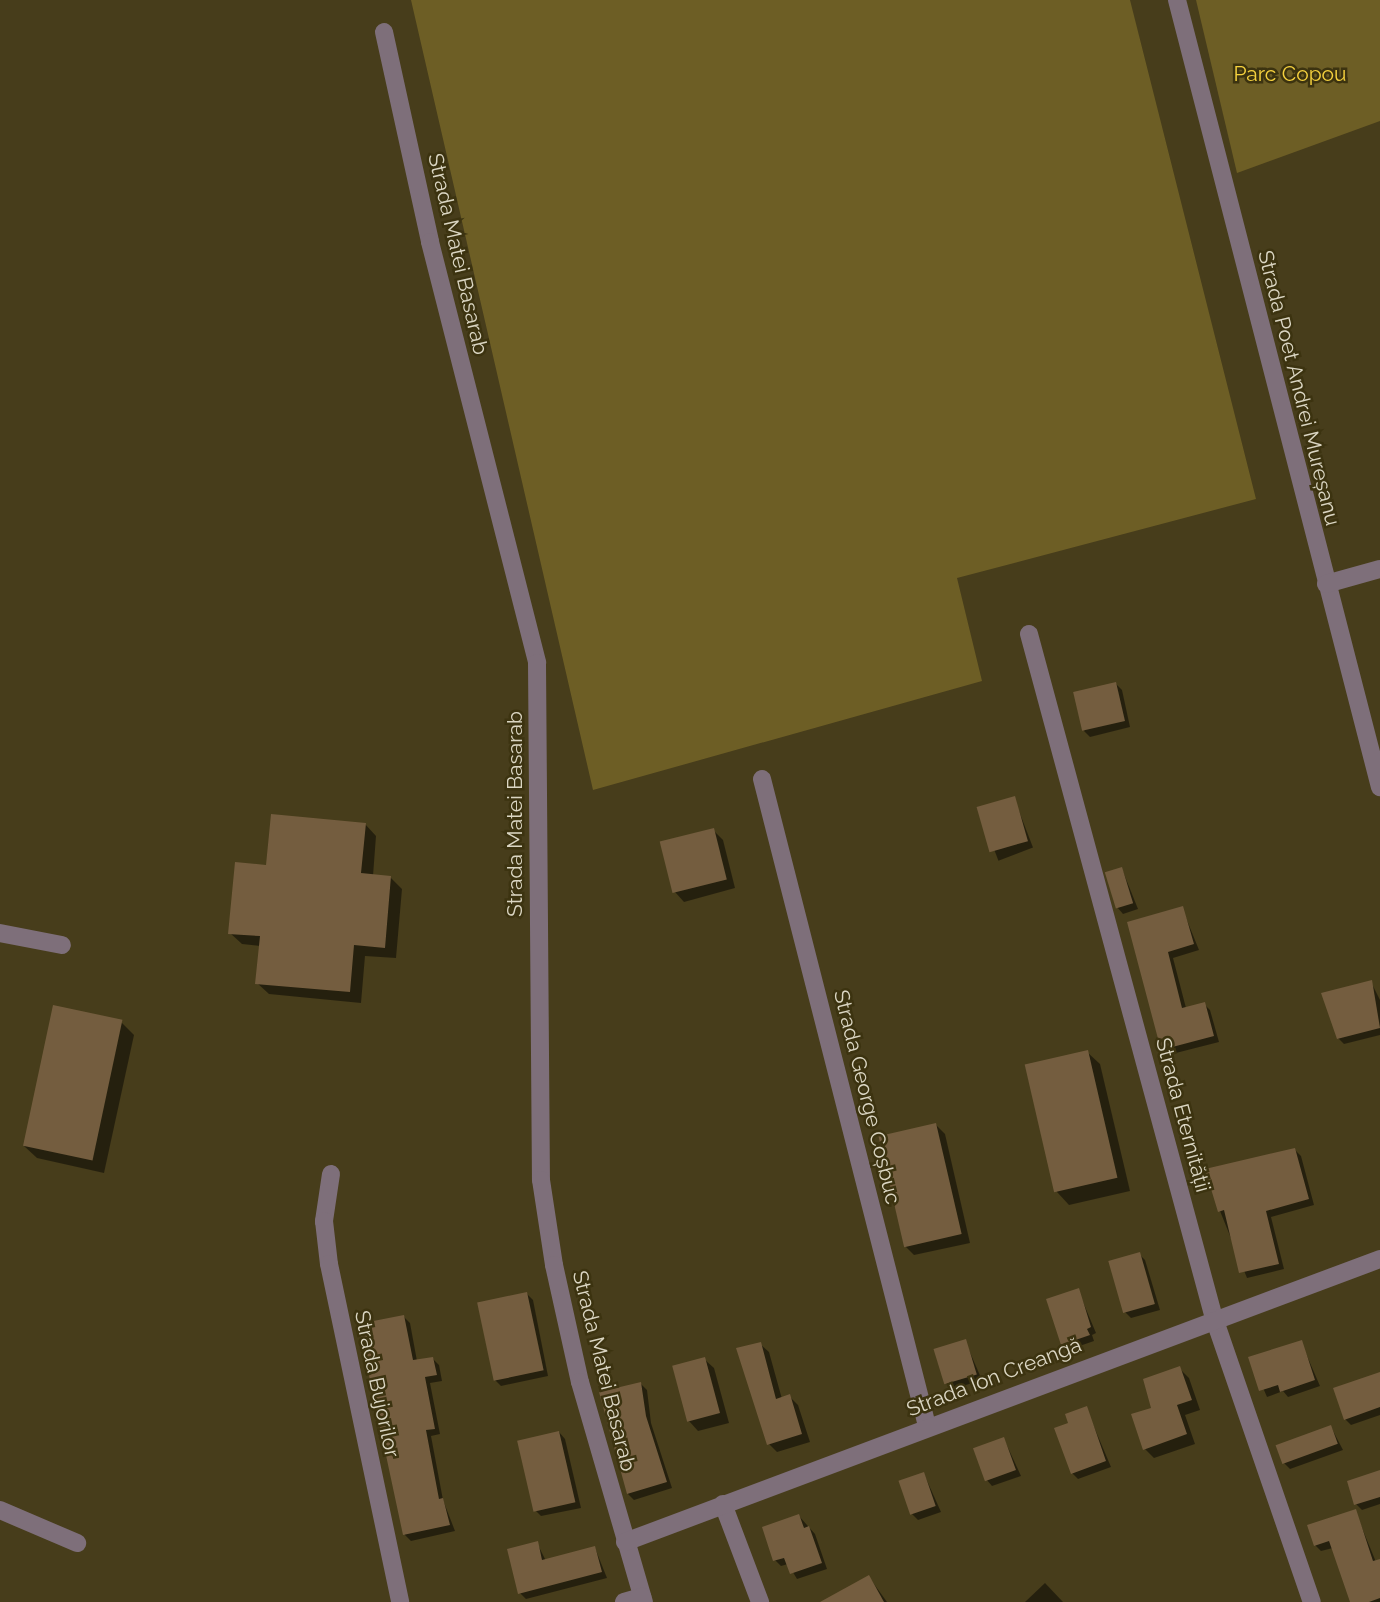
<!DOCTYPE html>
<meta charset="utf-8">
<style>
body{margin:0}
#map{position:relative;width:1380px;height:1602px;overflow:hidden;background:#473d1b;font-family:Raleway,sans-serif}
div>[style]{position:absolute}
.green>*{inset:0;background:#6d5e25}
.shadow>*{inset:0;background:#0007;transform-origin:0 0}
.building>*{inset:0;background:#745d3f;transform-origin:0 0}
.minor>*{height:18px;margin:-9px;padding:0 9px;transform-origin:9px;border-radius:9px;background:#7e6f7a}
span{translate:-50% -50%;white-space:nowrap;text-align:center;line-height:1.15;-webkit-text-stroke:5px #3c3310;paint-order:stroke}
.park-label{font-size:21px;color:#f5d13e}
.street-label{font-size:21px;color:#dbd6c3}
</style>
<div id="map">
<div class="green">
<div style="clip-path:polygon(411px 0,1130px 0,1256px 499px,957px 578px,982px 681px,593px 790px)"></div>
<div style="clip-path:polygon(1196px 0,1380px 0,1380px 121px,1237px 173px)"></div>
</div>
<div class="shadow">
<div style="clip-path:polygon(1116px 684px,1122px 690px,1130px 727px,1090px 737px,1084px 731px)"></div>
<div style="left:1014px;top:798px;width:53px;height:37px;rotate:69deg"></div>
<div style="clip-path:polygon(365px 824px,376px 836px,373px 876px,390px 877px,402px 889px,396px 958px,365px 956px,361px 1003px,269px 994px,257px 983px,260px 946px,242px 944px,230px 933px)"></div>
<div style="clip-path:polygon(713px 830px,723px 840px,735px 888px,684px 902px,675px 892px)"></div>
<div style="clip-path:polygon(1122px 869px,1138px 909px,1123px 914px,1117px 907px)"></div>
<div style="clip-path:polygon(1182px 908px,1199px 950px,1173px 958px,1186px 1008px,1204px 1004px,1210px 1010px,1219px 1042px,1168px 1055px,1162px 1049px,1130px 923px)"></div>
<div style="clip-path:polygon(1371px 982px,1380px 1000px,1380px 1035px,1344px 1044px,1338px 1038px)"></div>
<div style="clip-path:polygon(121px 1022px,134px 1035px,104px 1173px,37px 1158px,24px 1146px)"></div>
<div style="clip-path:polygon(1087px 1052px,1100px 1064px,1130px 1191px,1069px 1205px,1057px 1192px)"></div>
<div style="clip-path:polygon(936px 1125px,945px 1134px,970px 1243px,914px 1255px,905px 1246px)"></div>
<div style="clip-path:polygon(1295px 1150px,1301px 1156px,1314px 1205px,1271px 1217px,1284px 1269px,1247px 1278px,1220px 1211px)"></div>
<div style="clip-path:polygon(1139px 1254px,1145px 1260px,1160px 1310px,1131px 1318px,1125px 1312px)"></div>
<div style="clip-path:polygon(1078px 1290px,1096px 1333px,1092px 1335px,1094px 1341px,1068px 1350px,1062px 1344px)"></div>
<div style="clip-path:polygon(527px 1294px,533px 1300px,548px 1376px,501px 1386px,495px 1380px)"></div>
<div style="clip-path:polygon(404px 1317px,410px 1323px,417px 1361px,433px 1359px,439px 1365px,442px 1381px,430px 1383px,440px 1434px,431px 1436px,443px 1500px,455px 1531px,411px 1541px,405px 1535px)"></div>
<div style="clip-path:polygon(965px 1341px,982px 1380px,953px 1389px,947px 1383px)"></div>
<div style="clip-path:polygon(1301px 1342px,1320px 1386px,1288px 1397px,1283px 1391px,1267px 1397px,1250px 1358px)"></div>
<div style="clip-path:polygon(760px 1344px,769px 1352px,782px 1399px,789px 1396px,798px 1405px,810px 1442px,777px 1452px,769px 1444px)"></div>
<div style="clip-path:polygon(704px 1359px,714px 1368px,729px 1423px,698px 1431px,689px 1421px)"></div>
<div style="clip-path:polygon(1179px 1368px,1189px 1378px,1200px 1410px,1185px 1415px,1195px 1444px,1154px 1458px,1145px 1449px,1154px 1409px)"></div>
<div style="clip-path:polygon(1380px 1374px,1380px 1415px,1351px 1425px,1345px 1419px)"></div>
<div style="clip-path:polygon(641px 1384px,647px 1390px,651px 1423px,672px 1488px,634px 1500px,628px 1494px)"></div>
<div style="clip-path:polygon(1086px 1408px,1111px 1467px,1078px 1479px,1072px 1473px,1070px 1424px)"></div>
<div style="clip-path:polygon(1331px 1427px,1343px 1450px,1290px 1469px,1284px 1463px)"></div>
<div style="clip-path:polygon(559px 1432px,565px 1439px,581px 1508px,541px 1516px,535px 1510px)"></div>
<div style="clip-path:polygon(1004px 1439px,1021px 1476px,992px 1486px,986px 1479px)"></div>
<div style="clip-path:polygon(1380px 1472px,1380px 1504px,1362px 1510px,1356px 1504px)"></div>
<div style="clip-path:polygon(924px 1474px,941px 1512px,918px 1520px,912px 1514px)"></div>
<div style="clip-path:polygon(1355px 1511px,1376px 1562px,1380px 1560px,1380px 1602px,1352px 1602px,1333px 1548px,1321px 1551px,1315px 1545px)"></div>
<div style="clip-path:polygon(799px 1516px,815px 1534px,827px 1569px,797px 1579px,788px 1564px,781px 1566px,775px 1560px)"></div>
<div style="clip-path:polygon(537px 1543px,546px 1561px,595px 1548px,607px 1578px,526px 1599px,520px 1593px)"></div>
<div style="clip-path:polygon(869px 1577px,887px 1602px,823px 1602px)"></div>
<div style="clip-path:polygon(1045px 1583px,1063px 1602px,1025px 1602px)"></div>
</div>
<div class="building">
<div style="left:1116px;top:682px;width:40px;height:44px;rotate:77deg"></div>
<div style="left:1015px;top:796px;width:47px;height:40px;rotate:74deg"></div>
<div style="clip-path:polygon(271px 814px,366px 823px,361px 873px,391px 876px,385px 948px,354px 945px,350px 992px,255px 984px,260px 936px,228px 934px,235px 862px,266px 865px)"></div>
<div style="left:714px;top:828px;width:53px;height:56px;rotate:76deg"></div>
<div style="left:1122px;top:867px;width:38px;height:18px;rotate:73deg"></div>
<div style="clip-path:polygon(1183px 906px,1194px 944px,1168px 952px,1182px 1008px,1205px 1002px,1214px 1036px,1161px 1050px,1127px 922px)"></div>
<div style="clip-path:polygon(1372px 980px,1380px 1028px,1337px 1039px,1321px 993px)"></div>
<div style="left:53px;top:1005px;width:71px;height:144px;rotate:12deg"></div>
<div style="left:1088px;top:1050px;width:131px;height:65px;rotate:77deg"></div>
<div style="left:936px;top:1123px;width:114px;height:59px;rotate:77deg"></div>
<div style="clip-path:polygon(1295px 1148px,1309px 1199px,1266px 1211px,1279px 1264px,1239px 1273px,1224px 1210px,1218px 1212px,1205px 1169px)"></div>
<div style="left:1140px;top:1252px;width:54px;height:33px;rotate:74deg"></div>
<div style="clip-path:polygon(1079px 1288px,1091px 1327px,1087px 1329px,1090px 1335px,1061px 1345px,1046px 1299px)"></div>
<div style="left:527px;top:1292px;width:80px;height:51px;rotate:78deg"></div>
<div style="clip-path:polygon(404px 1315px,413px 1360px,433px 1357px,437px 1375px,425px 1377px,435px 1429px,426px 1430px,439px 1499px,443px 1498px,450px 1525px,403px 1535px,358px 1324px)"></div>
<div style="left:966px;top:1339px;width:37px;height:34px;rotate:73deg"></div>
<div style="clip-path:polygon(1302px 1340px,1315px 1380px,1280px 1392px,1278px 1385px,1259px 1391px,1248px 1357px)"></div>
<div style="clip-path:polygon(761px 1342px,776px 1399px,790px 1394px,802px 1434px,767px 1445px,736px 1348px)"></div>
<div style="left:705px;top:1357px;width:58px;height:34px;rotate:75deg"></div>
<div style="clip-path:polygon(1180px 1366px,1192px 1400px,1177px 1405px,1187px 1434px,1143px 1450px,1131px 1414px,1151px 1408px,1143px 1379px)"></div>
<div style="clip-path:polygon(1380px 1372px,1380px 1407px,1344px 1420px,1333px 1388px)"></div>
<div style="clip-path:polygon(641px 1382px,646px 1416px,667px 1482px,627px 1494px,599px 1392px)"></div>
<div style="clip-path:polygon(1087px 1406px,1106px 1461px,1071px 1474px,1054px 1428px,1068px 1423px,1065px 1414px)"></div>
<div style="left:1331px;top:1425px;width:20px;height:59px;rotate:70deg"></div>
<div style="left:559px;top:1431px;width:73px;height:43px;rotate:77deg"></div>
<div style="left:1004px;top:1437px;width:35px;height:33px;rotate:70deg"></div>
<div style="clip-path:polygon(1380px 1470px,1380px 1497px,1354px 1505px,1347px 1481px)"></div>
<div style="left:924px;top:1472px;width:36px;height:27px;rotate:71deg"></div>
<div style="clip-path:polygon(1356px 1509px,1373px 1561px,1380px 1559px,1380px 1598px,1369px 1602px,1350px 1602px,1329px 1541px,1314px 1546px,1307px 1525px)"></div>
<div style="clip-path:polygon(799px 1514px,804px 1528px,809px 1526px,822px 1563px,790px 1574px,784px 1558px,773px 1561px,762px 1527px)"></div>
<div style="clip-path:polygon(538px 1541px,542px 1560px,595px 1546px,602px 1572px,518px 1594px,507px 1549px)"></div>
<div style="clip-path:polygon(869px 1575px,884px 1602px,820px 1602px)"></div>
</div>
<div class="minor">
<div style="left:1177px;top:0;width:813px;rotate:75.54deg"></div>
<div style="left:384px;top:32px;width:215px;rotate:77.6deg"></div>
<div style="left:430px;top:242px;width:434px;rotate:75.7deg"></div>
<div style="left:537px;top:663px;width:517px;rotate:89.56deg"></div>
<div style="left:541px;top:1180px;width:86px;rotate:81.3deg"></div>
<div style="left:554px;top:1265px;width:120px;rotate:77.5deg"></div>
<div style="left:580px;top:1382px;width:229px;rotate:73.8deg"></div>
<div style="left:1326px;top:584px;width:56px;rotate:-15.5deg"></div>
<div style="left:1029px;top:634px;width:709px;rotate:74.87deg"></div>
<div style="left:1214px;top:1318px;width:300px;rotate:71deg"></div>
<div style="left:762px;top:779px;width:668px;rotate:75.69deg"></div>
<div style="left:0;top:933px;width:63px;rotate:11deg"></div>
<div style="left:331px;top:1174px;width:48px;rotate:98.5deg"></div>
<div style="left:324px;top:1221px;width:43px;rotate:83.4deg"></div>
<div style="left:329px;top:1264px;width:345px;rotate:78.1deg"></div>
<div style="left:723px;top:1504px;width:105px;rotate:69.3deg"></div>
<div style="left:0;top:1510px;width:84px;rotate:23.2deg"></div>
<div style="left:625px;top:1542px;width:806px;rotate:-20.55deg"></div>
<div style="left:624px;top:1602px;width:19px;rotate:-16deg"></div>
</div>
<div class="park-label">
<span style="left:1290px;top:74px">Parc Copou</span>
</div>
<div class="street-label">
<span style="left:458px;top:254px;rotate:77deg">Strada Matei Basarab</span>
<span style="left:1299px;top:388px;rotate:76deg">Strada Poet Andrei Mureșanu</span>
<span style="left:515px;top:814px;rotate:-90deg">Strada Matei Basarab</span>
<span style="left:867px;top:1097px;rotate:76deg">Strada George Coșbuc</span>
<span style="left:1183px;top:1115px;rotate:75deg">Strada Eternității</span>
<span style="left:604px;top:1371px;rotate:76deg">Strada Matei Basarab</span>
<span style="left:994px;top:1377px;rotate:-21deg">Strada Ion Creangă</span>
<span style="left:377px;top:1384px;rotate:78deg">Strada Bujorilor</span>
</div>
</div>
